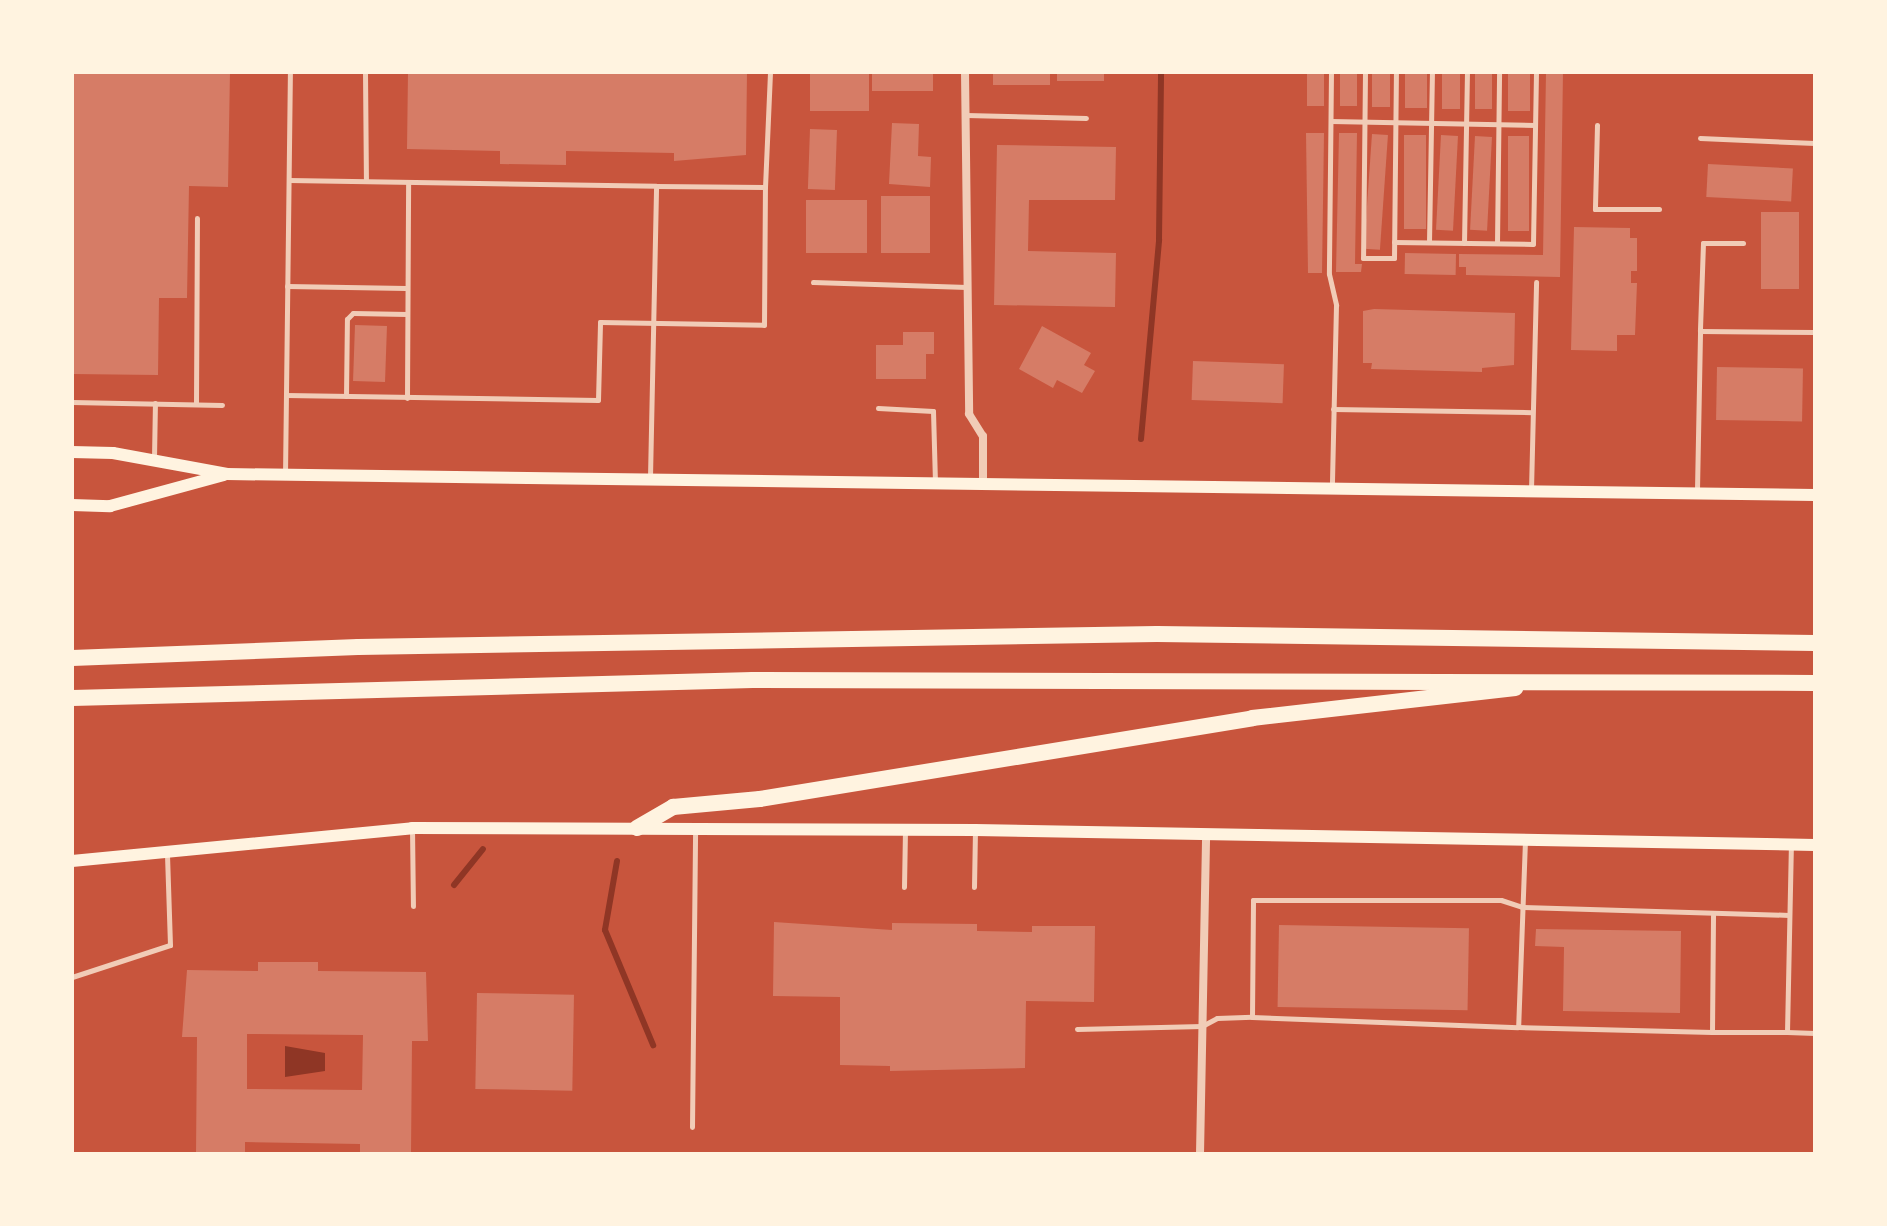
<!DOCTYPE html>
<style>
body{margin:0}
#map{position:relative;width:1887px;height:1226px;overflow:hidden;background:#c8553d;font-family:"Roboto Serif",serif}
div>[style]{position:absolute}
.water>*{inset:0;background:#8f3625}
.stream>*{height:6px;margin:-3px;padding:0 3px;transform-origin:3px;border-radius:3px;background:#8f3625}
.building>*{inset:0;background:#d67c66;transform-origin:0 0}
.service>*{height:5px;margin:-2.5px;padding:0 2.5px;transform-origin:2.5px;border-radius:2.5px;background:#f1ccb7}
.minor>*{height:8px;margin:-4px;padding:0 4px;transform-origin:4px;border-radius:4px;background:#f1ccb7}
.secondary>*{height:12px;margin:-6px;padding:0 6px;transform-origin:6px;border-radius:6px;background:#fff3e0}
.motorway>*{height:16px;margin:-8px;padding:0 8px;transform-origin:8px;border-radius:8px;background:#fff3e0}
span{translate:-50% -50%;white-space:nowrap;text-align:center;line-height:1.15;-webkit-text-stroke:8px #fff3e0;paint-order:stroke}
.frame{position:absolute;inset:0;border:74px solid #fff3e0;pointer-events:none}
</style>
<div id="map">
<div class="water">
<div style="clip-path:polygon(285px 1046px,325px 1053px,325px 1071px,285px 1077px)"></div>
</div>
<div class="stream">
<div style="left:1141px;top:439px;width:200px;rotate:-84.8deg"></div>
<div style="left:1159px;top:240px;width:168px;rotate:-89.3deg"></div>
<div style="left:617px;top:861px;width:70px;rotate:99.9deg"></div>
<div style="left:605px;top:930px;width:125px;rotate:67.3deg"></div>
<div style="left:454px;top:885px;width:46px;rotate:-51.1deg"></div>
</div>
<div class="building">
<div style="clip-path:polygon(72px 72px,230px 72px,228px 187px,189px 186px,187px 298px,159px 298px,158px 375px,72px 374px)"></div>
<div style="clip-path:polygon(408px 72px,747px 72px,746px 155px,674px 161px,674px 153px,566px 151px,566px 165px,500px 164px,500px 151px,407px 149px)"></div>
<div style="left:810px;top:72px;width:59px;height:39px"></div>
<div style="left:872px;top:72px;width:61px;height:19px"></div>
<div style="left:993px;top:72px;width:57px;height:13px"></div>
<div style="left:1057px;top:72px;width:47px;height:9px"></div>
<div style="left:1307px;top:72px;width:17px;height:34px"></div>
<div style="left:1340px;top:72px;width:17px;height:34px"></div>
<div style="left:1372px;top:72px;width:18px;height:35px"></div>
<div style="left:1405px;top:72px;width:22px;height:36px"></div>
<div style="left:1442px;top:72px;width:18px;height:37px"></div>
<div style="left:1475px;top:72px;width:17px;height:37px"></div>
<div style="left:1508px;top:72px;width:22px;height:39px"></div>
<div style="clip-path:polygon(1546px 72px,1563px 72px,1560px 277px,1466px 275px,1466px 267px,1459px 267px,1459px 254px,1543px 255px)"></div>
<div style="clip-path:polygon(892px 123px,919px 124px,918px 156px,931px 157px,930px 187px,889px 184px)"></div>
<div style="left:810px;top:129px;width:27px;height:60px;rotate:2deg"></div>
<div style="clip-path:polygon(1306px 133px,1324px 133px,1322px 273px,1308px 273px)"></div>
<div style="clip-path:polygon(1339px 133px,1357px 133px,1355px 264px,1362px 264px,1361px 272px,1336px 272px)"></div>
<div style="left:1372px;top:134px;width:16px;height:115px;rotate:4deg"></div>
<div style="left:1404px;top:135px;width:22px;height:94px"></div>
<div style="left:1441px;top:135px;width:17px;height:95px;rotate:3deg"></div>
<div style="left:1475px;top:136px;width:17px;height:94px;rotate:3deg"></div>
<div style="left:1508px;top:136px;width:21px;height:95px"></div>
<div style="clip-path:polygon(997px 145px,1116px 147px,1115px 200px,1029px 200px,1028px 251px,1116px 253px,1115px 307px,994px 305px)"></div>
<div style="left:1708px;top:164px;width:85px;height:33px;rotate:3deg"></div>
<div style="left:881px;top:196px;width:49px;height:57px"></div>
<div style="left:806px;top:200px;width:61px;height:53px"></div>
<div style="left:1761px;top:212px;width:38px;height:77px"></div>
<div style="clip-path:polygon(1574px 227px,1630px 228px,1630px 238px,1637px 238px,1637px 271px,1631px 271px,1631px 283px,1637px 283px,1635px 335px,1617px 335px,1617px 351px,1571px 350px)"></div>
<div style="left:1405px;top:253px;width:51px;height:21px;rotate:1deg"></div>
<div style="clip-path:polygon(1374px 309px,1515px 313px,1514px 365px,1482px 368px,1482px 372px,1371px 369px,1372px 363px,1363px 363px,1363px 311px)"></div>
<div style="left:355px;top:325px;width:32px;height:56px;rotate:2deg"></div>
<div style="clip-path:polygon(1042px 326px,1091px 353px,1084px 365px,1095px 371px,1082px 393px,1057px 380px,1053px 388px,1019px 369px)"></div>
<div style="clip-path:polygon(903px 332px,934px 332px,934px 354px,926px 354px,926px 379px,876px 379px,876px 345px,903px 345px)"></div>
<div style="left:1193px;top:361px;width:91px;height:39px;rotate:2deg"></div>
<div style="left:1717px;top:367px;width:86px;height:53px;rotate:1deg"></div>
<div style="clip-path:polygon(774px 922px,892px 930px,892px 923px,977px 924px,977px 931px,1032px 932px,1032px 926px,1095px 926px,1094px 1002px,1026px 1001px,1025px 1068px,890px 1071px,890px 1066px,840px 1065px,840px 997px,773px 996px)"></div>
<div style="left:1279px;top:925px;width:190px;height:82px;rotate:1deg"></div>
<div style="clip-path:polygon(1536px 929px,1681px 931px,1680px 1013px,1563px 1011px,1564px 947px,1535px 946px)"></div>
<div style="clip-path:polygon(evenodd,258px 962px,318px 962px,318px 971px,426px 972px,428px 1041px,412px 1041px,411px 1154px,360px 1154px,360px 1144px,245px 1142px,245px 1154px,196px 1154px,197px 1037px,182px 1037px,187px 970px,258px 971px,258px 962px,247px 1034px,363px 1035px,362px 1090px,247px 1089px,247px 1034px)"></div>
<div style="left:477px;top:993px;width:97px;height:96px;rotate:1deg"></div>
</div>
<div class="service">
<div style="left:365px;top:72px;width:109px;rotate:89.5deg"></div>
<div style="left:1331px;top:72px;width:202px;rotate:90.6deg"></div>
<div style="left:1329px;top:274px;width:32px;rotate:77deg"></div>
<div style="left:1336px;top:305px;width:182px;rotate:91.3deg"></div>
<div style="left:1365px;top:72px;width:186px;rotate:90.6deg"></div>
<div style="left:1363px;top:258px;width:31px"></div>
<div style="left:1394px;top:258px;width:186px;rotate:-89.4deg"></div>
<div style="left:966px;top:115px;width:120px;rotate:1.4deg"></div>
<div style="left:1331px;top:121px;width:204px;rotate:1.1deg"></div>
<div style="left:1597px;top:125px;width:84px;rotate:91.4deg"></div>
<div style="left:1595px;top:209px;width:64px"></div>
<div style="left:1700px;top:138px;width:115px;rotate:2.5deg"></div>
<div style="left:289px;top:180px;width:367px;rotate:0.9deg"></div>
<div style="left:1394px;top:242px;width:139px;rotate:0.8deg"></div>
<div style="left:1533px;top:244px;width:172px;rotate:-89deg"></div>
<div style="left:1429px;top:242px;width:170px;rotate:-89deg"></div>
<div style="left:1464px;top:243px;width:171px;rotate:-89deg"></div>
<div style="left:1497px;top:243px;width:171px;rotate:-89.3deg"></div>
<div style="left:1743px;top:243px;width:40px;rotate:180deg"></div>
<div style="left:1703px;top:243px;width:88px;rotate:92deg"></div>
<div style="left:1700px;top:331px;width:115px;rotate:0.5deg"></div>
<div style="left:813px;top:282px;width:154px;rotate:1.9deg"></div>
<div style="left:287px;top:286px;width:119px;rotate:1deg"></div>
<div style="left:286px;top:395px;width:312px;rotate:0.9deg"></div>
<div style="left:598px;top:400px;width:78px;rotate:-88.5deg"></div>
<div style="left:600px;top:322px;width:164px;rotate:1deg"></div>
<div style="left:764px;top:325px;width:138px;rotate:-89.6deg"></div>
<div style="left:346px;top:396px;width:77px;rotate:-89.3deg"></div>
<div style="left:347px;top:319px;width:8px;rotate:-45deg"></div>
<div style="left:353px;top:313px;width:54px;rotate:1.1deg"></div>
<div style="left:407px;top:398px;width:216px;rotate:-89.7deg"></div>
<div style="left:72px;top:402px;width:150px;rotate:1.1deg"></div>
<div style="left:196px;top:404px;width:186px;rotate:-89.7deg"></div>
<div style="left:878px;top:408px;width:55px;rotate:3.1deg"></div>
<div style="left:933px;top:411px;width:70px;rotate:88.4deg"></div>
<div style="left:1333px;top:409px;width:199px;rotate:0.9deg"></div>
<div style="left:154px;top:458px;width:55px;rotate:-89deg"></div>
<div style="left:285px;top:475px;width:403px;rotate:-89.3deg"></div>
<div style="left:650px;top:477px;width:291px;rotate:-88.8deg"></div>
<div style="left:656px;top:186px;width:109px;rotate:0.5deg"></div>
<div style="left:765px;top:187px;width:115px;rotate:-87.5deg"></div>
<div style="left:1531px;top:490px;width:208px;rotate:-88.6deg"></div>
<div style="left:1697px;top:490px;width:159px;rotate:-88.9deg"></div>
<div style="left:412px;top:828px;width:78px;rotate:89.3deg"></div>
<div style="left:1525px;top:840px;width:187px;rotate:92.1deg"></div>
<div style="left:1518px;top:1027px;width:194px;rotate:1.5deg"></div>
<div style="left:1712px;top:1032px;width:117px;rotate:-89.5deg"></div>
<div style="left:904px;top:887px;width:57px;rotate:-89deg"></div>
<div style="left:974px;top:887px;width:56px;rotate:-89deg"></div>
<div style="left:72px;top:977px;width:103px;rotate:-18.1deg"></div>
<div style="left:170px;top:945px;width:92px;rotate:-91.9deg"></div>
<div style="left:1252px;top:1017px;width:266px;rotate:2.2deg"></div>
<div style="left:1077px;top:1029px;width:125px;rotate:-1.4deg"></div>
<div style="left:1202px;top:1026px;width:17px;rotate:-28deg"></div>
<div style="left:1217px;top:1018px;width:35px;rotate:-2deg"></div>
<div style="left:1252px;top:1017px;width:117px;rotate:-89.5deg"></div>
<div style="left:1253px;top:900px;width:248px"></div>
<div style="left:1501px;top:900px;width:22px;rotate:18deg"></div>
<div style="left:1522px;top:907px;width:267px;rotate:1.7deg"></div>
<div style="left:1712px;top:1032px;width:75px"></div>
<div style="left:1787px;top:1032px;width:186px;rotate:-88.8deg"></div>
<div style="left:1787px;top:1032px;width:28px;rotate:2deg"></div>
<div style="left:692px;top:1127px;width:297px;rotate:-89.4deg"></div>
</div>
<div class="minor">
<div style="left:965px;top:72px;width:342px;rotate:89.3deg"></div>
<div style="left:969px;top:414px;width:26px;rotate:58deg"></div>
<div style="left:983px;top:436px;width:47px;rotate:90deg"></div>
<div style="left:1200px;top:1154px;width:321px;rotate:-88.9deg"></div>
</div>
<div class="secondary">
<div style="left:72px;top:452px;width:41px;rotate:1.4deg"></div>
<div style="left:113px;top:453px;width:116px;rotate:10.4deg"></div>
<div style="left:227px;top:474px;width:1588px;rotate:0.76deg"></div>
<div style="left:72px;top:505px;width:38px;rotate:2deg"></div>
<div style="left:110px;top:506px;width:118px;rotate:-15.2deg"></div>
<div style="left:72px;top:861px;width:342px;rotate:-5.5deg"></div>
<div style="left:412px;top:828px;width:563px;rotate:0.2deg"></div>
<div style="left:975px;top:830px;width:840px;rotate:1.02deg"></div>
</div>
<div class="motorway">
<div style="left:72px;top:658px;width:286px;rotate:-2.2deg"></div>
<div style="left:358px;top:647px;width:799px;rotate:-0.93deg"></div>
<div style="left:1157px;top:634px;width:658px;rotate:0.78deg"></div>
<div style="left:72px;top:698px;width:681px;rotate:-1.51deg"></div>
<div style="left:753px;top:680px;width:1062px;rotate:0.16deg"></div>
<div style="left:637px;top:828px;width:42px;rotate:-30.3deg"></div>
<div style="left:673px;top:807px;width:87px;rotate:-5.3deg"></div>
<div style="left:760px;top:799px;width:499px;rotate:-9.3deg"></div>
<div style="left:1252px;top:718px;width:265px;rotate:-6.5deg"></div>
</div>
<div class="frame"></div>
</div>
